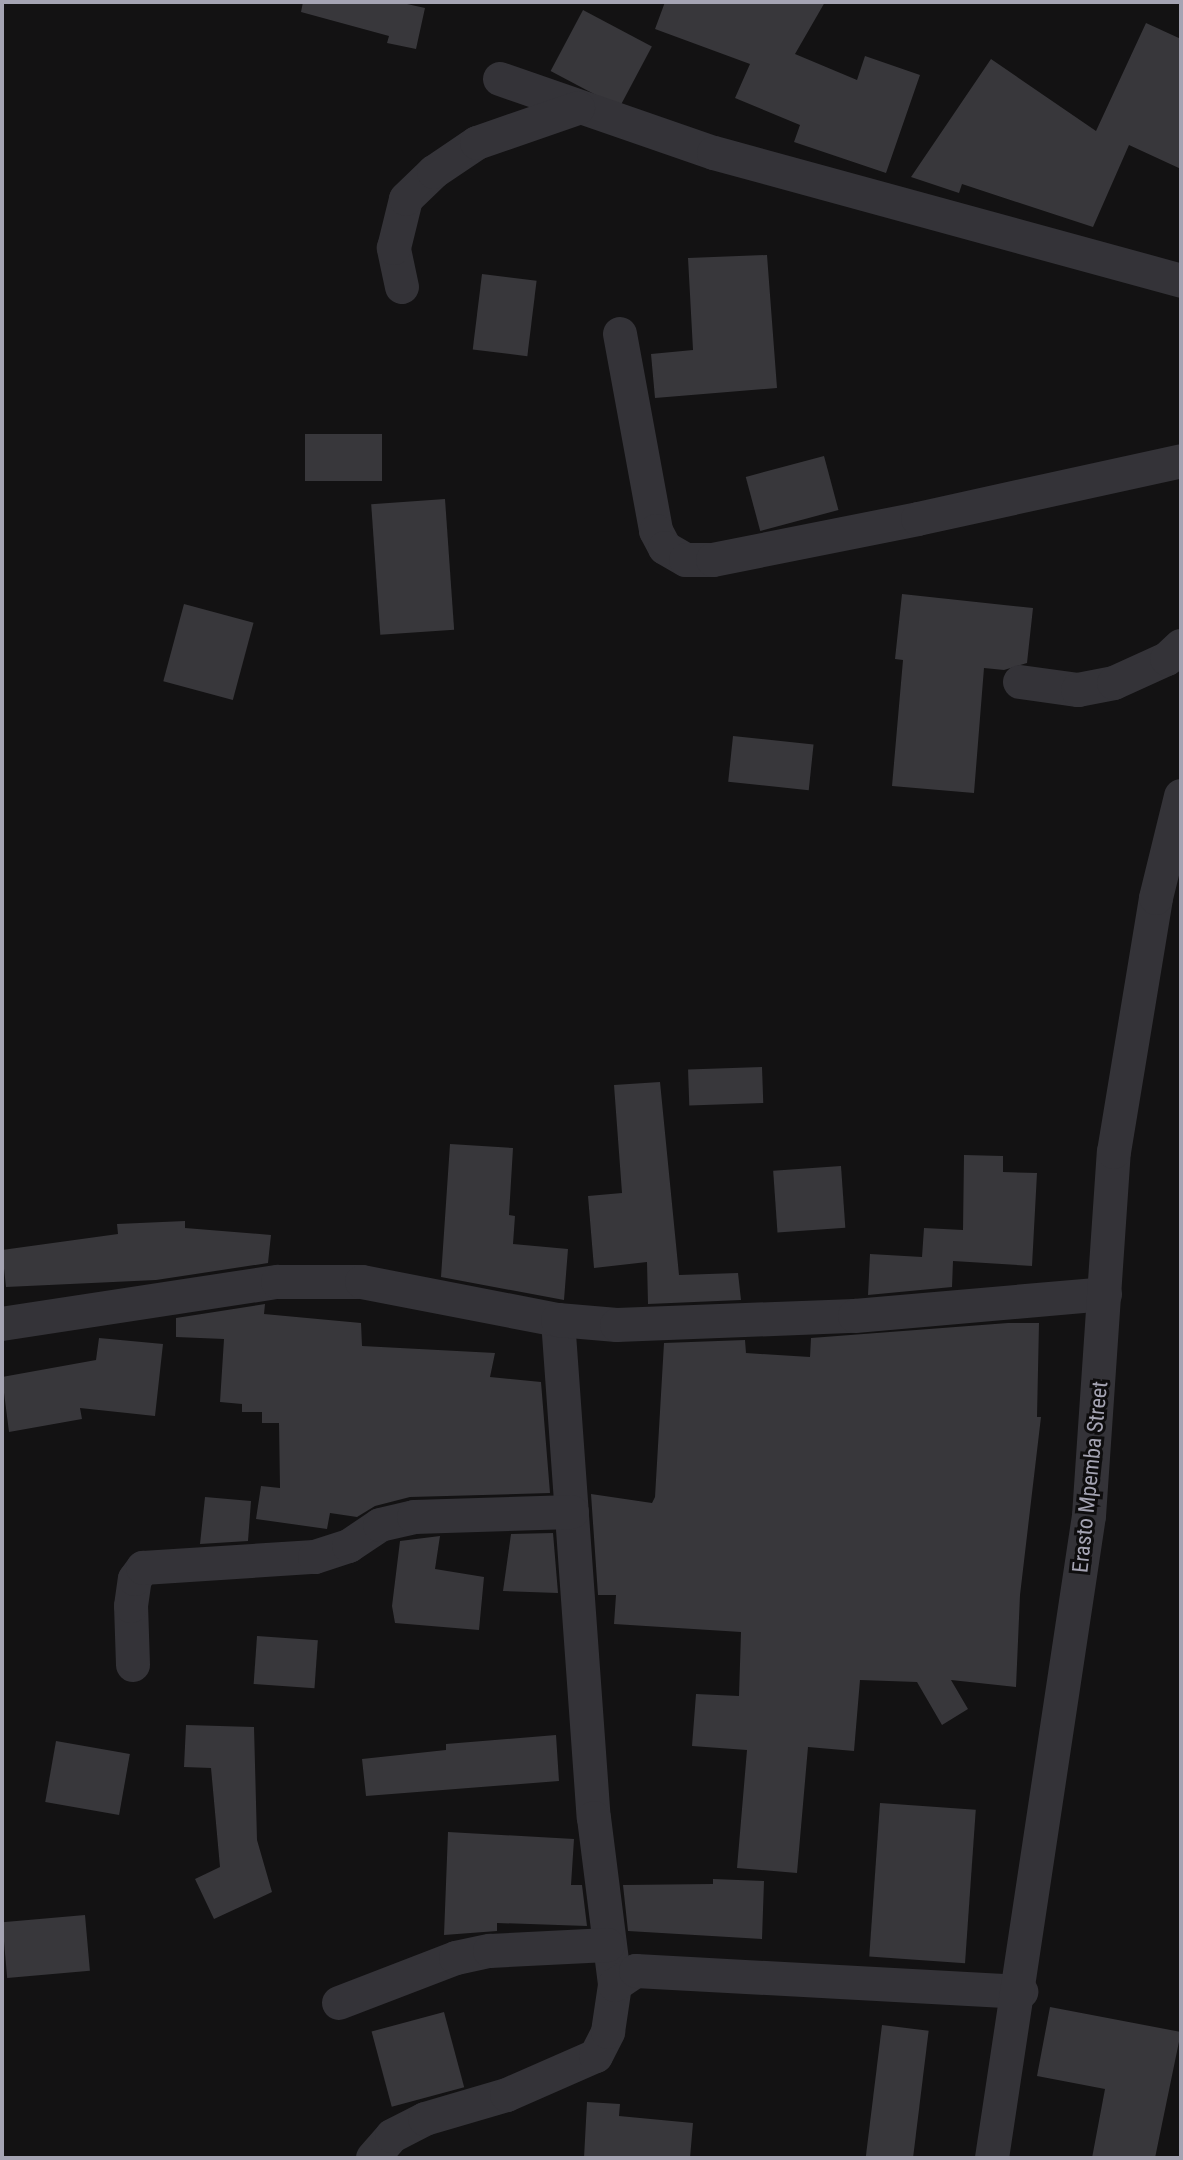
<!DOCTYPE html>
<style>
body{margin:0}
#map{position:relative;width:1183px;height:2160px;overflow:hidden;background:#131213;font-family:"Roboto Condensed",sans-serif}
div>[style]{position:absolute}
.building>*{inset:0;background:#38373b;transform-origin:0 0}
.minor>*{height:34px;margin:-17px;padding:0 17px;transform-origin:17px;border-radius:17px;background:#343338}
span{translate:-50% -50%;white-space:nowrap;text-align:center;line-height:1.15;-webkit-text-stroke:6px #0e0d0e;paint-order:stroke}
.street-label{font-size:22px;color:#a5a4b3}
.frame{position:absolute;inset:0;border:4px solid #a5a4b3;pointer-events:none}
</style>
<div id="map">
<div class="building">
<div style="clip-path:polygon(303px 2px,398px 2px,425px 8px,416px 49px,387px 43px,389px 36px,301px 12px)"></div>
<div style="clip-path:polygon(665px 2px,825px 2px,795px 54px,857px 80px,865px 56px,920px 75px,886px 173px,794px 142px,800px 125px,735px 98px,750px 64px,655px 29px)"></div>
<div style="left:583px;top:10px;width:78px;height:69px;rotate:28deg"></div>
<div style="clip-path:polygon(1146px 23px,1181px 39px,1181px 169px,1129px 145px,1093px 227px,962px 184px,959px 193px,911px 177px,991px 59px,1096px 131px)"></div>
<div style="clip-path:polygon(767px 255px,777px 388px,655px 398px,651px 354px,693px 350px,688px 258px)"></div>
<div style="left:482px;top:274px;width:55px;height:76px;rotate:7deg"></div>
<div style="left:305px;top:434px;width:77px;height:47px"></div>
<div style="left:824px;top:456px;width:56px;height:81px;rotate:75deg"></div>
<div style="left:445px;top:499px;width:131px;height:74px;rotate:86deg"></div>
<div style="clip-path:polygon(902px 594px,1033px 608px,1027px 663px,1004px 670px,984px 668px,974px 793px,892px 786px,903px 660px,895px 659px)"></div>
<div style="left:184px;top:604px;width:72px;height:80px;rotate:15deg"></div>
<div style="left:733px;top:736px;width:81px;height:46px;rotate:6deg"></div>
<div style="left:762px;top:1067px;width:36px;height:74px;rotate:88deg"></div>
<div style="clip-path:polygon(660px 1082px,679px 1275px,738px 1273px,741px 1300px,648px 1304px,647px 1262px,594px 1268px,588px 1196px,622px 1193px,614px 1085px)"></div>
<div style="clip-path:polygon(450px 1144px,513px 1148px,509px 1215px,515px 1216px,513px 1244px,568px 1249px,564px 1300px,441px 1277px)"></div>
<div style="clip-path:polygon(964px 1155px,1003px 1156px,1003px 1172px,1037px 1173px,1032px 1266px,953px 1261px,952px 1287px,868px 1295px,870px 1254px,922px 1257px,924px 1228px,963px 1230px)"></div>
<div style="left:841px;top:1166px;width:62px;height:68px;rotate:86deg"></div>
<div style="clip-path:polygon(185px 1221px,185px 1228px,271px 1235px,268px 1263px,156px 1280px,6px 1287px,2px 1250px,118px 1234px,117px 1224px)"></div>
<div style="clip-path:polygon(265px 1304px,264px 1314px,361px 1323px,362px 1346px,495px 1353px,490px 1377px,541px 1382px,550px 1493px,410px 1497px,375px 1506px,357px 1517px,330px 1513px,327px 1529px,256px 1519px,261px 1486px,280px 1488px,279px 1423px,262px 1423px,262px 1412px,242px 1412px,242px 1404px,220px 1402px,224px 1339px,176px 1337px,176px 1318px)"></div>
<div style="clip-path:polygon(1008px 1323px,1039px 1323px,1037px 1417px,1041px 1417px,1020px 1595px,1016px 1687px,951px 1680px,968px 1709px,942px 1725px,917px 1682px,860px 1680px,854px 1751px,808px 1747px,797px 1873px,737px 1868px,747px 1750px,692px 1746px,696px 1694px,739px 1696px,741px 1632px,614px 1624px,616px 1595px,598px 1595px,591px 1494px,652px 1503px,655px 1497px,664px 1343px,745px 1340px,746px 1353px,810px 1357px,811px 1338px)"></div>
<div style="clip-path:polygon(99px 1338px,163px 1344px,155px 1416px,80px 1408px,82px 1419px,9px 1432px,2px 1377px,96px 1360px)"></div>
<div style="clip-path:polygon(205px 1497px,251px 1501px,248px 1541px,200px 1544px)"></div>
<div style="clip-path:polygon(553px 1533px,558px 1593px,503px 1591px,511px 1534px)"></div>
<div style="clip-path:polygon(440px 1536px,435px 1569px,484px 1577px,479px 1630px,395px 1623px,392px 1606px,400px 1541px)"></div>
<div style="left:257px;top:1636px;width:61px;height:48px;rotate:4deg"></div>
<div style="clip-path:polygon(186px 1725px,254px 1727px,257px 1840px,272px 1892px,214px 1919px,195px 1879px,220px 1867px,211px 1768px,184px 1767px)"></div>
<div style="clip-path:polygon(556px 1735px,559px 1781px,366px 1796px,362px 1759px,446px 1750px,446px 1744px)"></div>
<div style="left:56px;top:1741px;width:75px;height:62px;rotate:10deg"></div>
<div style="left:880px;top:1803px;width:96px;height:154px;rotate:4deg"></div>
<div style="clip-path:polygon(448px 1832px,574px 1839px,571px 1885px,582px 1885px,587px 1926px,497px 1923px,497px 1931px,444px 1935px)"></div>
<div style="clip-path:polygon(713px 1879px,764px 1881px,762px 1939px,628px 1931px,623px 1885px,713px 1884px)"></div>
<div style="left:85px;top:1915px;width:56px;height:83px;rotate:85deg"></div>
<div style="clip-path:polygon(1050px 2007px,1181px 2032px,1155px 2158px,1092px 2158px,1105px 2089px,1037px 2076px)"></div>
<div style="left:444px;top:2012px;width:78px;height:75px;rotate:75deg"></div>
<div style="left:882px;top:2025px;width:47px;height:134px;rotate:7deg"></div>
<div style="clip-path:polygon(587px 2102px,620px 2104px,619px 2116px,693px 2123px,690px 2158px,584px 2158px)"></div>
</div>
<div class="minor">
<div style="left:500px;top:79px;width:226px;rotate:19.1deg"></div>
<div style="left:714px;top:153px;width:484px;rotate:15.3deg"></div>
<div style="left:402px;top:287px;width:40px;rotate:-102deg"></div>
<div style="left:394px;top:248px;width:50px;rotate:-76.2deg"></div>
<div style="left:406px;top:199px;width:39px;rotate:-44deg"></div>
<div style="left:434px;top:172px;width:52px;rotate:-34deg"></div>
<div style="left:477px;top:143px;width:107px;rotate:-19.1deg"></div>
<div style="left:620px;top:334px;width:200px;rotate:79.6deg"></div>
<div style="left:656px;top:531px;width:19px;rotate:62deg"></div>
<div style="left:665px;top:548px;width:24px;rotate:30deg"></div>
<div style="left:686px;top:560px;width:27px"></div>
<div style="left:713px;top:560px;width:209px;rotate:-11.3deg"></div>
<div style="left:918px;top:519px;width:269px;rotate:-12.4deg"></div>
<div style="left:1020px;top:682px;width:59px;rotate:7.9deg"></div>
<div style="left:1078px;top:690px;width:37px;rotate:-11deg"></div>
<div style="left:1114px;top:683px;width:58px;rotate:-24.4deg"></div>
<div style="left:1167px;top:659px;width:19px;rotate:-43deg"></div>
<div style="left:558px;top:1320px;width:499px;rotate:85.9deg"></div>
<div style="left:594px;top:1818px;width:168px;rotate:82.8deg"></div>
<div style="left:2px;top:1324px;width:279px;rotate:-8.7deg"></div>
<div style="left:278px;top:1282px;width:84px"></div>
<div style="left:362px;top:1282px;width:200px;rotate:11deg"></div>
<div style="left:558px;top:1320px;width:59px;rotate:4.8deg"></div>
<div style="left:617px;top:1325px;width:238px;rotate:-2.2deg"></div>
<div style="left:855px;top:1316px;width:251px;rotate:-5deg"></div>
<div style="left:133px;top:1665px;width:59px;rotate:-91.9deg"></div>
<div style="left:131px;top:1606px;width:27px;rotate:-82deg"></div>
<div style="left:135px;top:1579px;width:14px;rotate:-54deg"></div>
<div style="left:143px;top:1568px;width:172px;rotate:-3.7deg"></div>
<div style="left:315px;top:1557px;width:36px;rotate:-18deg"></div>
<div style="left:349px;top:1546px;width:37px;rotate:-34deg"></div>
<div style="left:380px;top:1525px;width:35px;rotate:-13deg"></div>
<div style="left:414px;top:1517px;width:158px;rotate:-1.8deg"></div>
<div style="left:339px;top:2003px;width:125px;rotate:-21deg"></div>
<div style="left:456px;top:1958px;width:35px;rotate:-12deg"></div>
<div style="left:490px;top:1951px;width:118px;rotate:-2.9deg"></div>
<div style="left:373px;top:2158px;width:29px;rotate:-49deg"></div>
<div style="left:392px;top:2136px;width:37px;rotate:-27deg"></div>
<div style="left:425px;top:2119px;width:85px;rotate:-16.3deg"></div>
<div style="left:507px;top:2095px;width:97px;rotate:-23.7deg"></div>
<div style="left:596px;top:2056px;width:27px;rotate:-63deg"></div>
<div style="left:608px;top:2032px;width:48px;rotate:-81.5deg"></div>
<div style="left:615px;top:1985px;width:25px;rotate:-34deg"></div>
<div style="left:636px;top:1971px;width:386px;rotate:3.1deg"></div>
<div style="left:992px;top:2158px;width:649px;rotate:-81.41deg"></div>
<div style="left:1089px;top:1516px;width:365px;rotate:-86.1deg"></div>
<div style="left:1114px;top:1152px;width:257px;rotate:-80.6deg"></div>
<div style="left:1156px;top:898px;width:105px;rotate:-76.2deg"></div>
</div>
<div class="street-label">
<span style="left:1090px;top:1477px;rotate:-84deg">Erasto Mpemba Street</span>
</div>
<div class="frame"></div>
</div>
